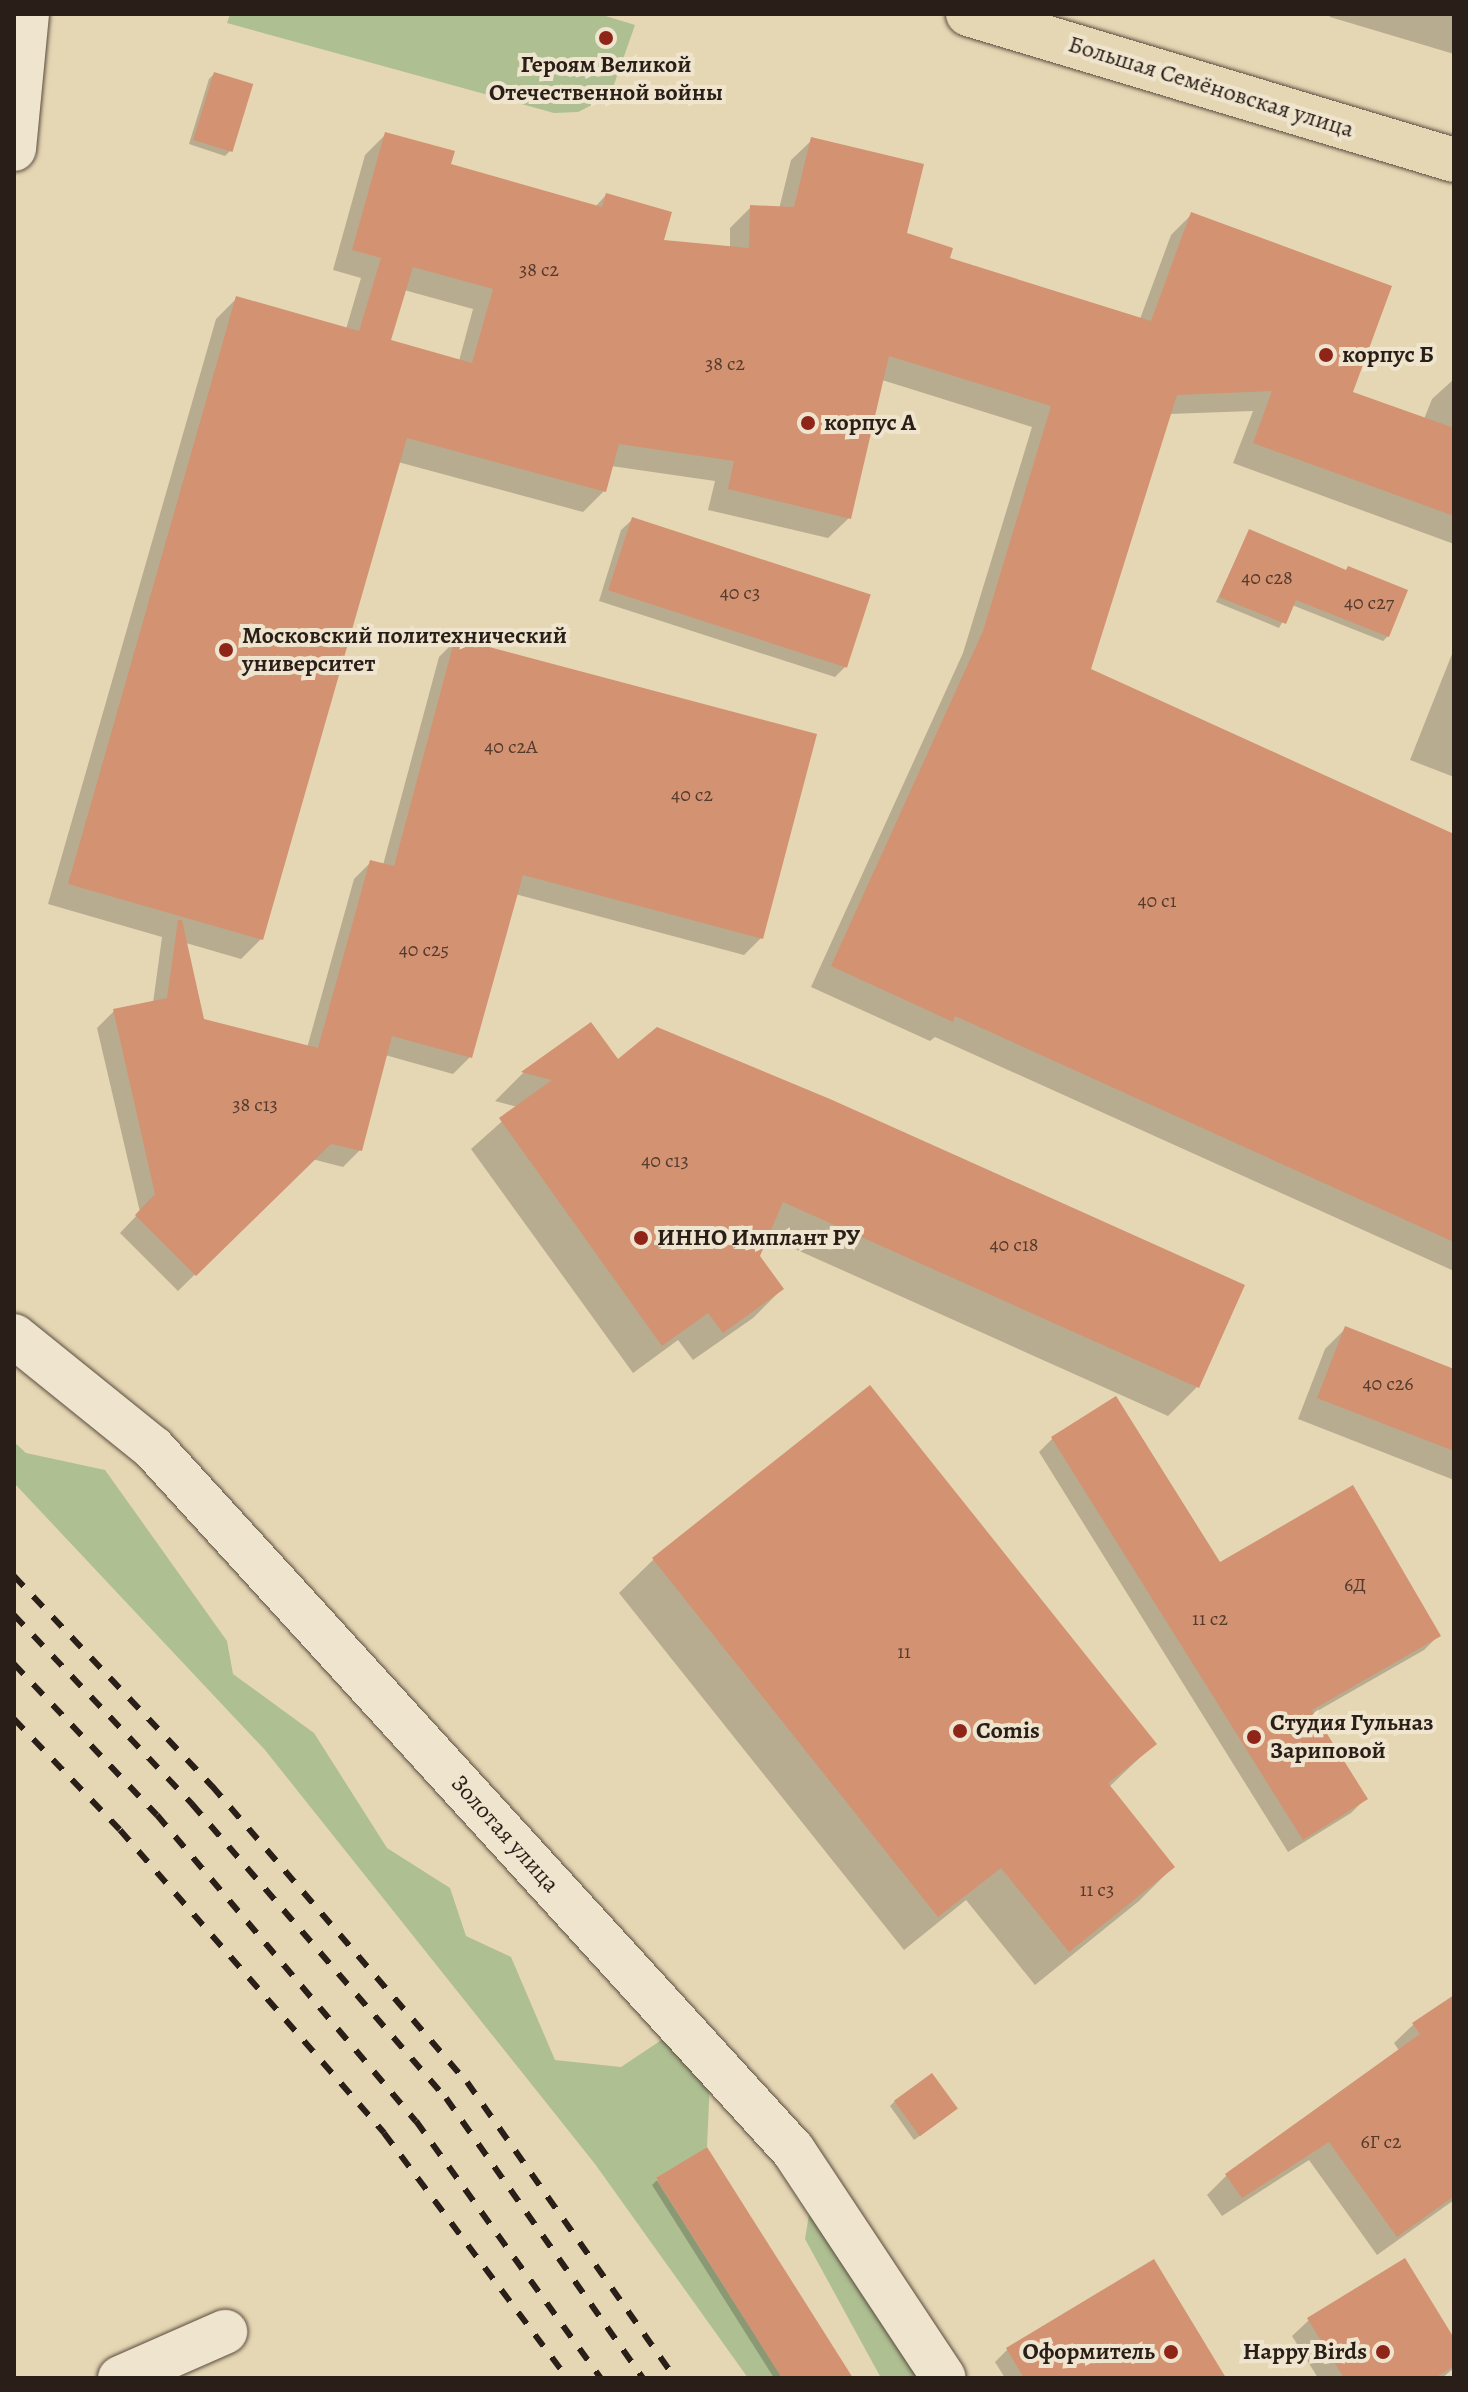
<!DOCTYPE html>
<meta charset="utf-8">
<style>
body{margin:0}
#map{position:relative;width:1468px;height:2392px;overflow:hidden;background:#e6d7b4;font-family:Alegreya,serif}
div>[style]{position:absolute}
.green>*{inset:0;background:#aebf92}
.shadow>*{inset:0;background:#0003}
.building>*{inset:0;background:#d39271;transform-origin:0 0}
.roads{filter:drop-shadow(0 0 2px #594c3f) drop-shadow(0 0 2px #594c3f)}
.minor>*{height:44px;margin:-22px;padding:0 22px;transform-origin:22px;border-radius:22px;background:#efe5ce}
.major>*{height:44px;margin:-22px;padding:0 22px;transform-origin:22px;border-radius:22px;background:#e6d7b4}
.rail>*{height:6px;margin-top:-3px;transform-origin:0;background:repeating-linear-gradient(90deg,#2a1e18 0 14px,transparent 0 28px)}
.dots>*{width:22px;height:22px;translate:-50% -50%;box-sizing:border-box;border:4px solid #efe5ce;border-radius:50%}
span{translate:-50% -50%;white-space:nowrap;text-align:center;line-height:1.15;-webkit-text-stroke:8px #efe5ce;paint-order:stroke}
.number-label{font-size:20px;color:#543b2e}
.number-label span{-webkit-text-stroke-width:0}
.poi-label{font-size:24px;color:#2a1e18;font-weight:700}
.left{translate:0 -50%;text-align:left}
.right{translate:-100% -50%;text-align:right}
.street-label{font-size:24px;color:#2a1e18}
.frame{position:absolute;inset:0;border:16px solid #2a1e18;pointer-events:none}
</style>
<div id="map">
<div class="green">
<div style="clip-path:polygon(230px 14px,599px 14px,635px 25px,610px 96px,578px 112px,554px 113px,227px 23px)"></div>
<div style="clip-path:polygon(14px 1442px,26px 1453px,105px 1470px,227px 1641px,233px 1674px,314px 1733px,387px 1848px,450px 1888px,466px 1936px,511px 1957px,555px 2060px,621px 2067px,666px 2037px,710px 2081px,707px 2147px,656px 2179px,782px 2378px,748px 2378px,595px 2164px,265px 1750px,14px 1483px)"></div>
<div style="clip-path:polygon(812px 2197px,934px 2378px,881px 2378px,805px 2239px)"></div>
</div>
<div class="shadow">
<div style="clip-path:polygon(1328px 14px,1454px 14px,1454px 54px,1330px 17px)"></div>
<div style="clip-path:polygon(214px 74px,230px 151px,225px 156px,189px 144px,209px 79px)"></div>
<div style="clip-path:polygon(evenodd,386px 134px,449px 166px,595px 207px,606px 195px,661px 241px,730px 248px,730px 228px,751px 207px,779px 209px,791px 160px,812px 140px,905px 235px,947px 259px,1140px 319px,1171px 235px,1191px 215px,1351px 393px,1424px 419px,1432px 399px,1454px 379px,1454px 544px,1233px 463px,1253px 411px,1169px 414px,1089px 670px,1454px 836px,1454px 1271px,935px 1037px,930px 1041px,811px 987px,963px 653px,1032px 427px,882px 380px,849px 518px,828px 538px,708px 510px,715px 481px,611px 466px,604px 491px,583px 512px,398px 462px,261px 939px,241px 959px,186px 943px,202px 1020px,307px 1048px,354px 879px,371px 862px,383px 865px,439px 657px,456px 640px,761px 938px,744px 955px,515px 894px,470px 1057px,453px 1074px,385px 1055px,360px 1150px,343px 1167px,312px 1159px,178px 1291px,120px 1233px,140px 1212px,97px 1028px,114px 1011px,153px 1003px,162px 937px,48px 904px,216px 319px,236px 299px,346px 329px,361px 278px,333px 270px,365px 155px,386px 134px,404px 290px,473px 309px,459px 361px,389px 342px,404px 290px)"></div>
<div style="clip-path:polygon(632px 520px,869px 596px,846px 666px,835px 677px,599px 601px,621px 530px)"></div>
<div style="clip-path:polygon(1249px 531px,1388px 636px,1383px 641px,1292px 605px,1279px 628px,1216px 602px)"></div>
<div style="clip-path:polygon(1454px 649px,1454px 777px,1410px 760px)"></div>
<div style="clip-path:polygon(590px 1024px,618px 1061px,1197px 1387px,1168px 1416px,766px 1236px,758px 1256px,782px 1289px,753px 1318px,693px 1360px,678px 1340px,633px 1373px,471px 1149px,518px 1107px,495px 1101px,523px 1073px)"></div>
<div style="clip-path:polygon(1345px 1329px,1454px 1371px,1454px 1480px,1298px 1419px,1325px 1349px)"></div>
<div style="clip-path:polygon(870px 1388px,1154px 1744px,1109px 1787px,1173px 1867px,1139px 1901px,1035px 1985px,966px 1900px,904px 1950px,619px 1593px,653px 1560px)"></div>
<div style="clip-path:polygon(1053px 1438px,1219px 1564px,1438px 1636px,1424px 1650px,1312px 1714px,1365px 1799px,1351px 1813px,1288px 1852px,1039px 1452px)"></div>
<div style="clip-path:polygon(1454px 1998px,1454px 2200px,1377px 2255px,1309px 2160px,1222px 2216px,1207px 2195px,1227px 2175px,1400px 2052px,1394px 2043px,1414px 2024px)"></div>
<div style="clip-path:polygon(895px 2101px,950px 2114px,914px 2140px,890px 2106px)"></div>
<div style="clip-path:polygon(657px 2180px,850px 2378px,774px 2378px,652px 2185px)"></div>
<div style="clip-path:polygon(1309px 2320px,1454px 2342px,1454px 2368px,1442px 2378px,1318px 2378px,1292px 2336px)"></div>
<div style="clip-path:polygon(1007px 2350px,1224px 2378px,1005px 2378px,995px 2362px)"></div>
</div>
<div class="building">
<div style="left:214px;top:72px;width:41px;height:71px;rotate:17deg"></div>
<div style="clip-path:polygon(evenodd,385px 132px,455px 151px,451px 164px,602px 207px,606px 193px,672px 212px,664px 240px,749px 248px,750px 205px,794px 207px,811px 137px,924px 164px,907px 233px,953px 248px,950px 258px,1151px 321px,1191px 212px,1392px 286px,1353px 392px,1454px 428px,1454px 516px,1253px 443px,1272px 391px,1177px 395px,1091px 669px,1454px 834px,1454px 1242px,955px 1016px,953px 1022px,831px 966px,983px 631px,1051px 406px,889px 356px,851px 519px,728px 489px,734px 461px,619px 444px,606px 492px,407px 438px,263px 940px,68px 884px,236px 296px,359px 331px,381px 258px,352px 250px,385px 132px,413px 267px,493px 289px,472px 363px,391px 340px,413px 267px)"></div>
<div style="left:632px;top:517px;width:251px;height:77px;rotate:18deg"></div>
<div style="clip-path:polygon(1249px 529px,1346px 570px,1348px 566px,1408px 590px,1389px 637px,1296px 600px,1286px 624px,1219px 597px)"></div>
<div style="clip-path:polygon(455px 638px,817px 734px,763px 939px,523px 875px,472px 1058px,392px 1036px,362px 1151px,331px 1144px,196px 1276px,135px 1215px,155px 1194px,113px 1009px,167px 998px,178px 920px,182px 920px,204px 1019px,318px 1048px,370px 860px,394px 866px)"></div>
<div style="clip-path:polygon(591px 1022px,618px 1059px,657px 1027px,830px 1099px,1245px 1285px,1199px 1388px,783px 1202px,760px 1256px,784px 1289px,723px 1333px,708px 1313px,662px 1346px,499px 1118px,552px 1080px,521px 1072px)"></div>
<div style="clip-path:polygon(1345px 1326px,1454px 1369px,1454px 1451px,1317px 1398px)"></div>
<div style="clip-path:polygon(870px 1385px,1157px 1744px,1108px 1783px,1175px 1867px,1069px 1952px,1001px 1868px,938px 1917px,652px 1558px)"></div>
<div style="clip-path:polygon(1116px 1396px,1220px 1562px,1353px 1485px,1441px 1636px,1312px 1710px,1368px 1799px,1303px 1840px,1051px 1437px)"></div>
<div style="clip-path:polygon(1454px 1995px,1454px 2196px,1397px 2237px,1329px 2142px,1242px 2198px,1225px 2174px,1420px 2034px,1412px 2023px)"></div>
<div style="left:932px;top:2073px;width:44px;height:47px;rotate:54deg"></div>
<div style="clip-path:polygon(707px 2147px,853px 2378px,782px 2378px,656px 2178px)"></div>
<div style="clip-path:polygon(1405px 2258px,1454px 2338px,1454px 2366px,1435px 2378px,1344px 2378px,1307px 2318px)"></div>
<div style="clip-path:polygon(1154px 2259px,1226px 2378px,1024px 2378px,1006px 2348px)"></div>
</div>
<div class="roads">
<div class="minor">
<div style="left:14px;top:149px;width:136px;rotate:-84.5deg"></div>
<div style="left:14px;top:1336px;width:179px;rotate:38.9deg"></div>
<div style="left:153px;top:1448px;width:950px;rotate:47.65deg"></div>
<div style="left:793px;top:2150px;width:273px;rotate:56.5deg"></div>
<div style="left:120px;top:2378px;width:115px;rotate:-23.7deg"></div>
</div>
<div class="major">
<div style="left:968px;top:14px;width:507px;rotate:16.72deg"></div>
</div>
</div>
<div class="rail">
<div style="left:14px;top:1576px;width:289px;rotate:46.7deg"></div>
<div style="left:212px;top:1786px;width:391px;rotate:49.3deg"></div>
<div style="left:467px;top:2082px;width:362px;rotate:54.9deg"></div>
<div style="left:14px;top:1615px;width:260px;rotate:46.7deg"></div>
<div style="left:192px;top:1804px;width:389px;rotate:49.2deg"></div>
<div style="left:446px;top:2098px;width:342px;rotate:54.9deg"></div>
<div style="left:14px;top:1664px;width:208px;rotate:46.6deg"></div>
<div style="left:157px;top:1815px;width:401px;rotate:49.8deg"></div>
<div style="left:416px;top:2121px;width:317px;rotate:54.3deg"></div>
<div style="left:14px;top:1719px;width:153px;rotate:46.3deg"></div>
<div style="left:120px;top:1830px;width:402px;rotate:48.9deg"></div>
<div style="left:384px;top:2133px;width:306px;rotate:53.2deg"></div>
</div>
<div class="dots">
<div style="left:606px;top:38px;background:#8f2418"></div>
<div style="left:1326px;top:355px;background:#8f2418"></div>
<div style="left:808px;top:423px;background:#8f2418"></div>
<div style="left:226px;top:650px;background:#8f2418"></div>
<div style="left:641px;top:1238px;background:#8f2418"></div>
<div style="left:960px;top:1731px;background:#8f2418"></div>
<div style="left:1254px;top:1737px;background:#8f2418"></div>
<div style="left:1171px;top:2352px;background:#8f2418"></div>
<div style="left:1383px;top:2352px;background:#8f2418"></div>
</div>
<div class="number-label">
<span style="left:539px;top:269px">38 c2</span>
<span style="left:725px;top:363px">38 c2</span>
<span style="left:1267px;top:577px">40 с28</span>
<span style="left:740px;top:592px">40 с3</span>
<span style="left:1369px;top:602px">40 с27</span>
<span style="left:511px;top:746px">40 с2А</span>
<span style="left:692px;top:794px">40 с2</span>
<span style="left:1157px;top:900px">40 с1</span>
<span style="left:424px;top:949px">40 с25</span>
<span style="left:255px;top:1104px">38 c13</span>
<span style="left:665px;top:1160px">40 с13</span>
<span style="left:1014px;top:1244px">40 с18</span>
<span style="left:1388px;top:1383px">40 с26</span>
<span style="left:1355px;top:1584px">6Д</span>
<span style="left:1210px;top:1618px">11 с2</span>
<span style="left:904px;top:1651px">11</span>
<span style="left:1097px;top:1889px">11 с3</span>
<span style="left:1381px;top:2141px">6Г с2</span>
</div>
<div class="poi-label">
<span style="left:606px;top:79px">Героям Великой<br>Отечественной войны</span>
<span class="left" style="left:1342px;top:355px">корпус Б</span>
<span class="left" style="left:824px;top:423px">корпус А</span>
<span class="left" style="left:242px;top:650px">Московский политехнический<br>университет</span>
<span class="left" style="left:657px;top:1238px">ИННО Имплант РУ</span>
<span class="left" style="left:1270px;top:1737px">Студия Гульназ<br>Зариповой</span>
<span class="left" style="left:976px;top:1731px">Comis</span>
<span class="right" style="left:1155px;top:2352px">Оформитель</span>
<span class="right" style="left:1367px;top:2352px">Happy Birds</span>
</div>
<div class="street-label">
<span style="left:1211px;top:87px;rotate:17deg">Большая Семёновская улица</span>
<span style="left:505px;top:1834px;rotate:48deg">Золотая улица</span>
</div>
<div class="frame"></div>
</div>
